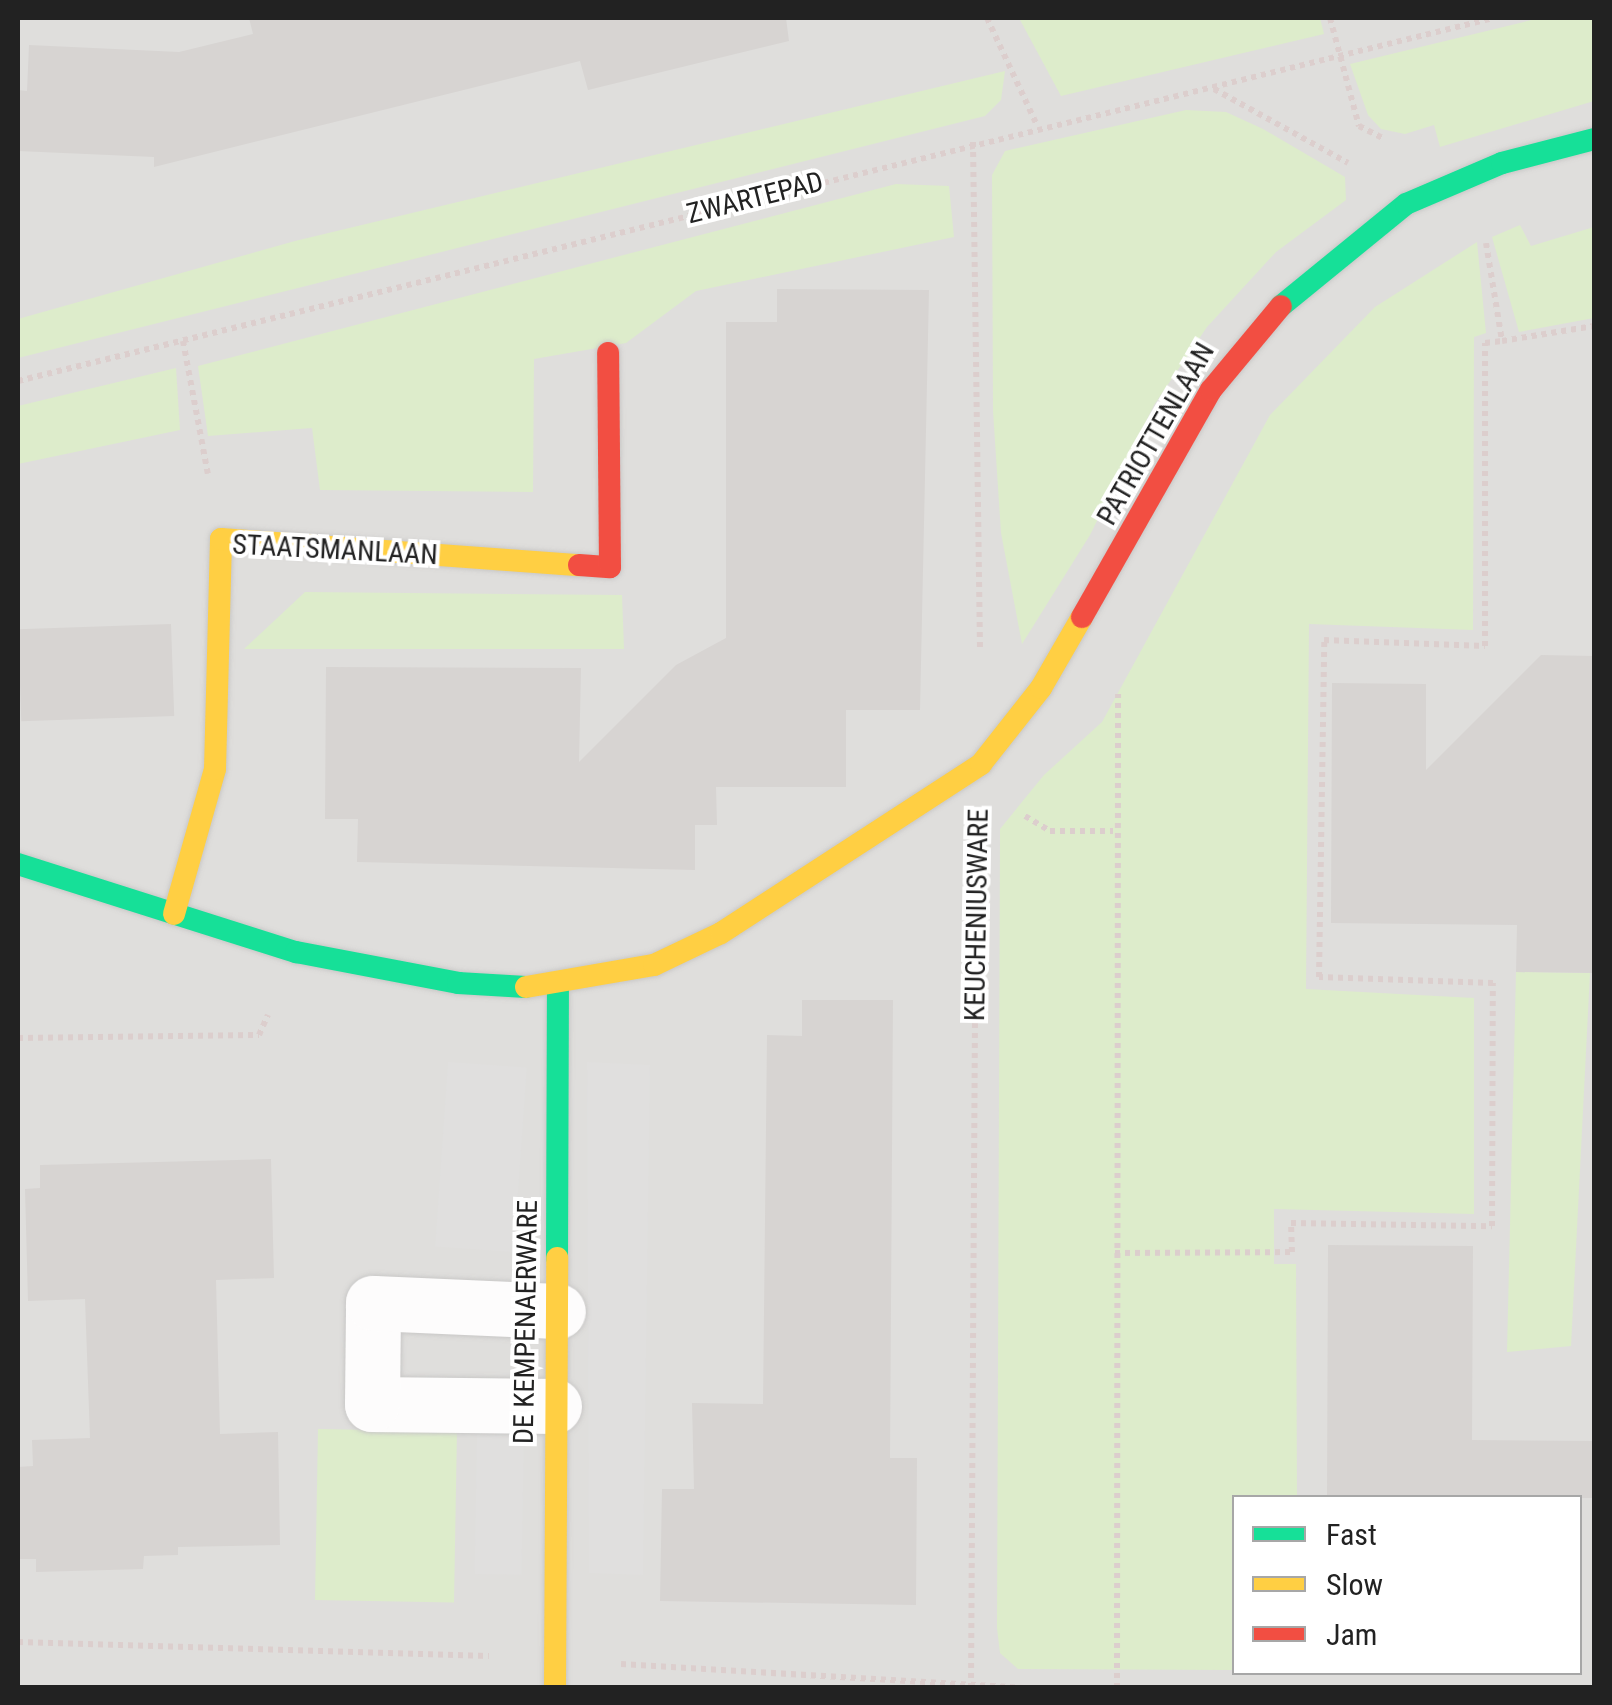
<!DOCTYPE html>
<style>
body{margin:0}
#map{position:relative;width:1612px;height:1705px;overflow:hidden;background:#f0eeeb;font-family:"Roboto Condensed",sans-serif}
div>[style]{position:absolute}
.residential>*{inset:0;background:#dfdedc}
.grass>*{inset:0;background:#ddeccb;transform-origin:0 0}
.parking>*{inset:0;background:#e0dfde;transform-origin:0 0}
.building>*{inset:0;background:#d7d4d2;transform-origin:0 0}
.path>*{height:6px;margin-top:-3px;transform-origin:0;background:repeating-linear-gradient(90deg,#dccecd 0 5px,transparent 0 10px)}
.roads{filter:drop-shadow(0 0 2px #c9c8c7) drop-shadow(0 0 2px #c9c8c7)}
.street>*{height:55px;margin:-27.5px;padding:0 27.5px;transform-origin:27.5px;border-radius:27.5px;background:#fdfcfc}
.fast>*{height:22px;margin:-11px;padding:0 11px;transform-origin:11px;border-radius:11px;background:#16e098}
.slow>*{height:22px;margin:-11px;padding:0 11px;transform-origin:11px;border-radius:11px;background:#ffcf43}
.jam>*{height:22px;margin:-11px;padding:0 11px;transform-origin:11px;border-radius:11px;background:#f24e42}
span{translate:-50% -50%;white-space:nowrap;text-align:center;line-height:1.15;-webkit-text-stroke:8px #fff;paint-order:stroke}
.street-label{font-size:28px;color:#222}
.frame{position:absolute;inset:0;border:20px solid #222;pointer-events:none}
.legend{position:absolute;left:1232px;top:1495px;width:350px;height:180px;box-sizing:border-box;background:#fff;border:2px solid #a7a7a7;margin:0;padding:12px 18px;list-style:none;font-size:30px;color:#222}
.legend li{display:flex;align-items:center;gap:20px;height:50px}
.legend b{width:50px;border:2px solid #a7a7a7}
</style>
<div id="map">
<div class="residential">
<div style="clip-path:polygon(evenodd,18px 18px,1594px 18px,1594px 1687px,18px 1687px,18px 18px,1234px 1498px,1580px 1498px,1580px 1672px,1234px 1672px,1234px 1498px)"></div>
</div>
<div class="grass">
<div style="clip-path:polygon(1019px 18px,1320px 18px,1324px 34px,1061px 96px)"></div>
<div style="clip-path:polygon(1540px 18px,1594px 18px,1594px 101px,1440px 147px,1434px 125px,1405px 134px,1381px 129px,1368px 115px,1350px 64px)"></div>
<div style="clip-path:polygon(1005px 71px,1001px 100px,985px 116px,18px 358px,18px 319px,295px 241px)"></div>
<div style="clip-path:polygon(1186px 110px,1226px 112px,1263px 129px,1345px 177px,1346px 200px,1276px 252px,1207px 327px,1154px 405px,1090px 535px,1022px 644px,1001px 533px,993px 411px,992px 175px,1005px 151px)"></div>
<div style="clip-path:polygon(896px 184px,949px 186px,954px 237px,696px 291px,626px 343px,534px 359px,533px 492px,320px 490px,312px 428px,208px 436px,198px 366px)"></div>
<div style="clip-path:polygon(1520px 225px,1531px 246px,1594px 227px,1594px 318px,1519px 332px,1492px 237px)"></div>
<div style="clip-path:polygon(1477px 242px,1486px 333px,1474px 337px,1473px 630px,1309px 624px,1306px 989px,1474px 998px,1474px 1214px,1274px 1209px,1274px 1264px,1296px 1264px,1297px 1497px,1234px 1498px,1234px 1670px,1018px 1669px,1000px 1653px,997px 1628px,1000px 829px,1044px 775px,1102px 722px,1270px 415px,1375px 307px)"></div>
<div style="clip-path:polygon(176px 368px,180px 430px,18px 464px,18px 406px)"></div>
<div style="clip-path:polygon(305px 592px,622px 595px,624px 649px,244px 649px)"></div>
<div style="clip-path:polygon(1516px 972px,1590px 973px,1571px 1346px,1507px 1352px)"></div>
<div style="left:318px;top:1429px;width:139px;height:171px;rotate:1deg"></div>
</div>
<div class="parking">
<div style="left:448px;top:1062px;width:79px;height:185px;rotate:4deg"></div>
<div style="clip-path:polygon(587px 1062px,650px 1065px,643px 1575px,589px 1573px)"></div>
<div style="left:477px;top:1433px;width:47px;height:141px;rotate:1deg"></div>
</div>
<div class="building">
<div style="clip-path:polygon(249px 18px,786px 18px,789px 41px,588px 90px,580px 61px,154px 167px,154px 157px,18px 151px,18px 90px,27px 91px,29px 45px,179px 52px,253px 34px)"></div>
<div style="clip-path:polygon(777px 289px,929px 290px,920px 710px,846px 710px,846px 787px,716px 787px,717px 825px,695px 825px,695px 870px,357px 862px,358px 819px,325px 819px,326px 667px,581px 668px,579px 762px,676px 665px,726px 638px,726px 322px,777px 322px)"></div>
<div style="left:171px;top:624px;width:92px;height:153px;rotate:88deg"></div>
<div style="clip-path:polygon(1541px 655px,1594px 656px,1594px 973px,1516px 972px,1517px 925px,1331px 923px,1332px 683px,1426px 684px,1426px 770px)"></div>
<div style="clip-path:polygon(802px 1000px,893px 1000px,890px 1458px,917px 1458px,916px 1605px,660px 1601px,662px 1489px,694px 1489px,692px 1403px,763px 1404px,767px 1035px,802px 1036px)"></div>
<div style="clip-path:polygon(271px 1159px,274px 1278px,216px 1280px,220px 1434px,278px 1432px,280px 1545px,178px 1547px,178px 1555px,144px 1556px,143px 1569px,36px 1572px,36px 1559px,18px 1559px,18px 1467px,33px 1466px,32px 1440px,90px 1438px,85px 1299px,28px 1301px,25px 1189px,40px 1188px,40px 1165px)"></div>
<div style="clip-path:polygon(1328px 1245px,1473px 1246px,1472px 1440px,1594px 1441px,1594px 1498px,1327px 1498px)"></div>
</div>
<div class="path">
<div style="left:987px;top:18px;width:118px;rotate:65deg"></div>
<div style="left:1330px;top:18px;width:112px;rotate:75deg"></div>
<div style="left:1359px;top:126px;width:27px;rotate:27deg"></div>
<div style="left:1214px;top:89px;width:153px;rotate:28.9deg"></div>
<div style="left:973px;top:142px;width:510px;rotate:89.21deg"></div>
<div style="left:1486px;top:243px;width:99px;rotate:80.7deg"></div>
<div style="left:1502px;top:341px;width:93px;rotate:-9.3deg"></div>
<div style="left:183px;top:341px;width:135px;rotate:79.4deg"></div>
<div style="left:18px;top:381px;width:1520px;rotate:-13.82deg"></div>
<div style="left:1025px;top:816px;width:29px;rotate:31deg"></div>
<div style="left:1050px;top:831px;width:63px"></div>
<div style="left:18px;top:1038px;width:241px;rotate:-0.7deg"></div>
<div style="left:259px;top:1035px;width:22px;rotate:-66deg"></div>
<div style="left:1115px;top:1253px;width:177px;rotate:-0.3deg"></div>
<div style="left:1292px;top:1252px;width:29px;rotate:-92deg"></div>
<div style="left:1291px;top:1223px;width:201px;rotate:0.9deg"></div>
<div style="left:1492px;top:1226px;width:243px;rotate:-89.8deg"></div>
<div style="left:1493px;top:983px;width:174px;rotate:-178deg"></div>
<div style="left:1319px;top:977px;width:337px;rotate:-89.1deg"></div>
<div style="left:1324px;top:640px;width:161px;rotate:2.1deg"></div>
<div style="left:1485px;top:646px;width:303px;rotate:-90deg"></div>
<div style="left:1485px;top:343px;width:17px;rotate:-7deg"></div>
<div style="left:18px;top:1642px;width:471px;rotate:1.7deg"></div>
<div style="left:621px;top:1664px;width:404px;rotate:3.4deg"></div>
<div style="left:971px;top:1688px;width:839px;rotate:-89.66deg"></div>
<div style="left:1117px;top:1688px;width:994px;rotate:-89.94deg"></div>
</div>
<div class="roads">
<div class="street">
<div style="left:554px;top:1406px;width:182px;rotate:-179.4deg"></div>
<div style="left:372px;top:1404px;width:101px;rotate:-89.4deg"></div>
<div style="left:373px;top:1303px;width:185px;rotate:2.5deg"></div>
</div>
<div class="fast">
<div style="left:1281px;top:306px;width:161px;rotate:-39.2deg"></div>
<div style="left:1406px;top:204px;width:104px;rotate:-23.1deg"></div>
<div style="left:1502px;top:163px;width:95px;rotate:-14.6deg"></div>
<div style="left:18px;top:864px;width:292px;rotate:17.6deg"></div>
<div style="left:296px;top:952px;width:165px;rotate:10.8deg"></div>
<div style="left:458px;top:983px;width:68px;rotate:3.4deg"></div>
<div style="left:557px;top:1258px;width:273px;rotate:-89.8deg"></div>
</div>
<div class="slow">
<div style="left:174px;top:914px;width:151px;rotate:-74.2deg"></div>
<div style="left:215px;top:769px;width:230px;rotate:-88.5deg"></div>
<div style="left:221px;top:539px;width:359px;rotate:4.2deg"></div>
<div style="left:526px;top:987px;width:130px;rotate:-9.8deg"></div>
<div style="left:654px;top:965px;width:74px;rotate:-25.5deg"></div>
<div style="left:721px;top:933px;width:310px;rotate:-33deg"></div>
<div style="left:981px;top:764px;width:97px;rotate:-51.7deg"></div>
<div style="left:1041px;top:688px;width:82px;rotate:-60deg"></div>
<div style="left:555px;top:1688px;width:430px;rotate:-89.7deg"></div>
</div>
<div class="jam">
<div style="left:579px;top:565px;width:31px;rotate:4deg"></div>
<div style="left:610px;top:567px;width:214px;rotate:-90.5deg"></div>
<div style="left:1082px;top:617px;width:261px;rotate:-60.4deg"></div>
<div style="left:1211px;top:390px;width:109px;rotate:-50.2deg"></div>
</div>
</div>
<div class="street-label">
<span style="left:755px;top:198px;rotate:-14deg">ZWARTEPAD</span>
<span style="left:1156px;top:434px;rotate:-60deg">PATRIOTTENLAAN</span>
<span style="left:335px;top:550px;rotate:3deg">STAATSMANLAAN</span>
<span style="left:977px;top:915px;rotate:-89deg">KEUCHENIUSWARE</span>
<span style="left:526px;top:1322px;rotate:-89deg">DE KEMPENAERWARE</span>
</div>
<div class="frame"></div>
<ul class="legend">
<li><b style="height:12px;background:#16e098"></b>Fast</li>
<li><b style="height:12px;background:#ffcf43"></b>Slow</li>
<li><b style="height:12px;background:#f24e42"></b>Jam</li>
</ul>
</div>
